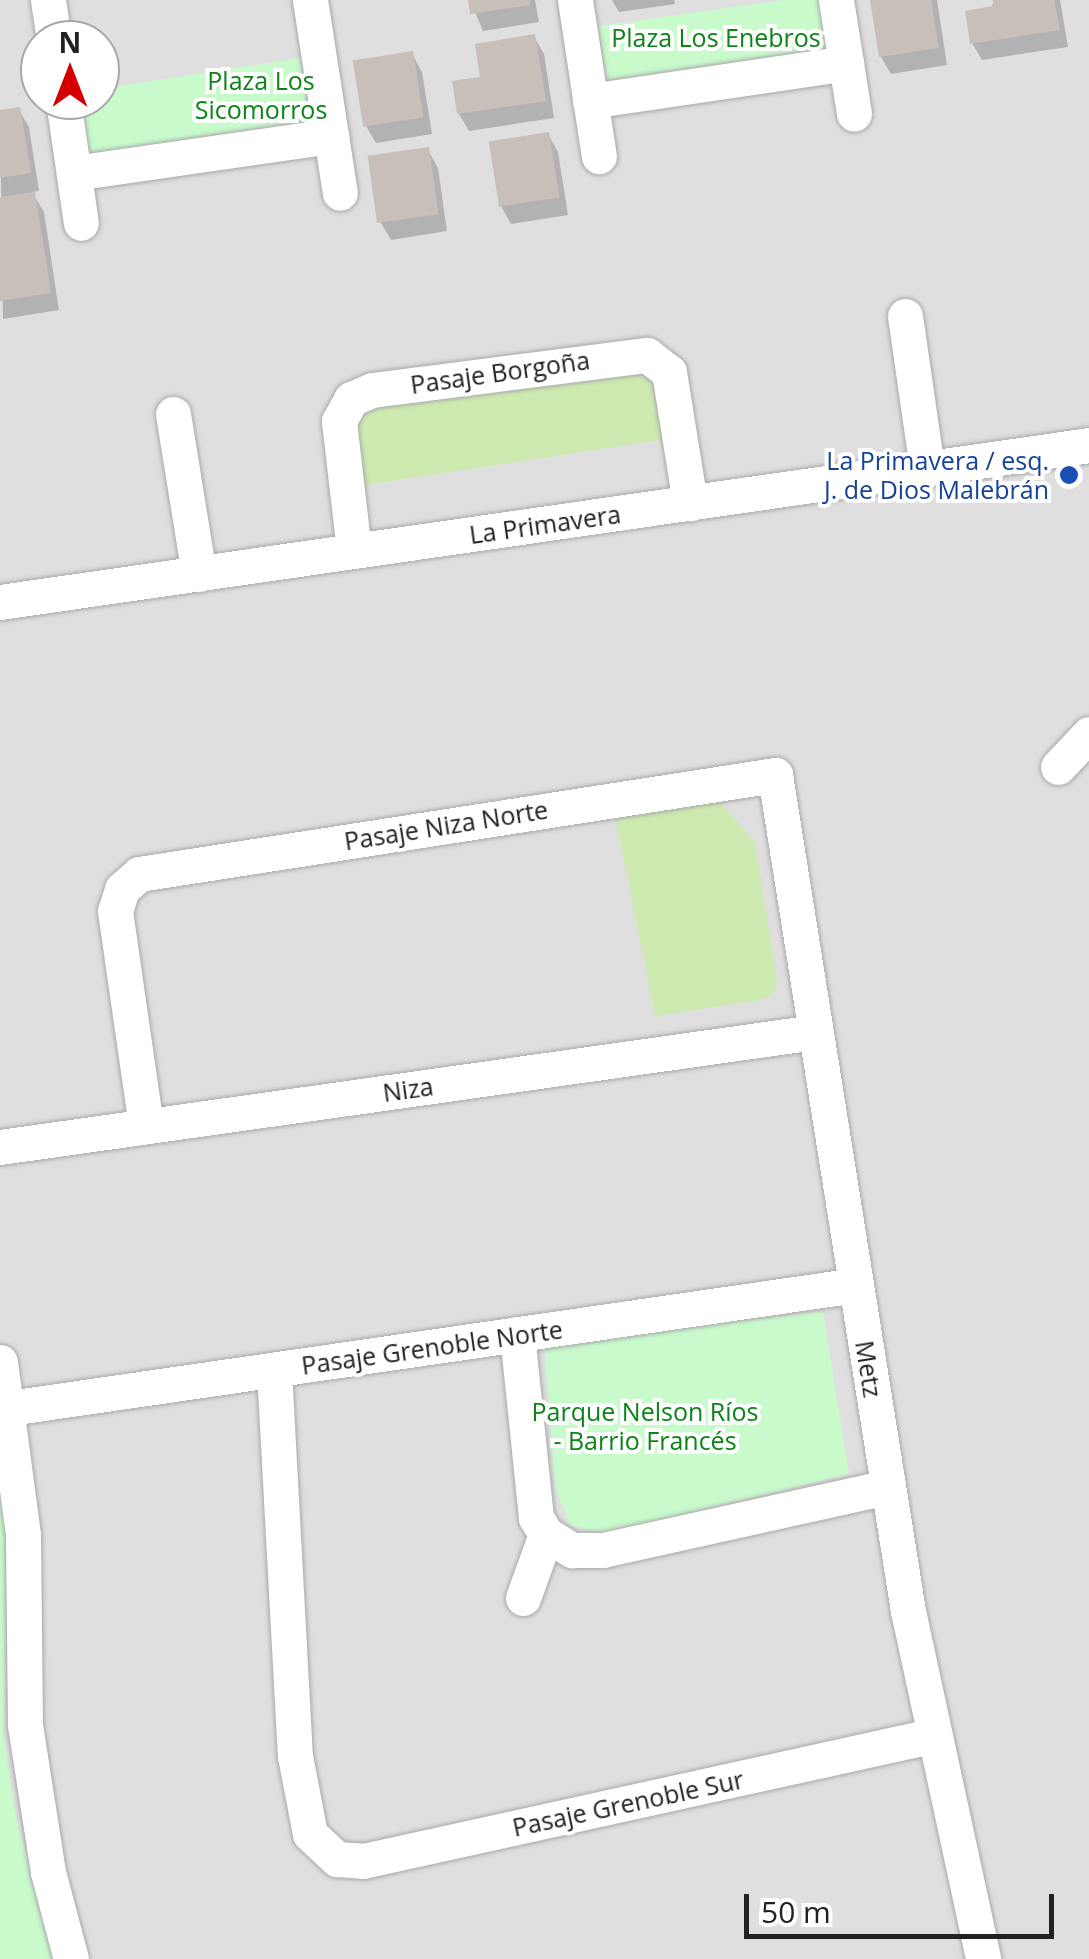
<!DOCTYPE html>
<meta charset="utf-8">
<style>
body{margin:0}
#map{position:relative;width:1089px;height:1959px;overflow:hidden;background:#f2efe9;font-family:"Open Sans",sans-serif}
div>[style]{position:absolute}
.residential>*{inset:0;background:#e0dfdf}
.grass>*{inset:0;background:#cdebb0}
.park>*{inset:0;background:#c8facc}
.shadow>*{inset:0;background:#0003}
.building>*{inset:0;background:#c7bfb8;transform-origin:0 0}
.roads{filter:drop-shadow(0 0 2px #a9a9a9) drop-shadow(0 0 2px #a9a9a9)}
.minor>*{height:35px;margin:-17.5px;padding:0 17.5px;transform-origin:17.5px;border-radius:17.5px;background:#fff}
.dots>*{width:28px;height:28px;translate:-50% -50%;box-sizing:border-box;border:5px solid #fff;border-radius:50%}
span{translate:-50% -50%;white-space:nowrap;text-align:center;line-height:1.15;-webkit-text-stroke:8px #fff;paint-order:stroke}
.park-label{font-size:25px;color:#0c8416}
.street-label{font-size:25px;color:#222}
.transit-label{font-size:25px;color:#164399}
.right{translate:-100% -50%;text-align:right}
.north{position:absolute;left:20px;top:20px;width:100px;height:100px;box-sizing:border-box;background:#fff;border:2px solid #a7a7a7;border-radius:50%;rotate:0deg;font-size:28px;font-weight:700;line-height:40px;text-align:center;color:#222}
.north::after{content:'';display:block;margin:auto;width:35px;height:45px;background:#d40000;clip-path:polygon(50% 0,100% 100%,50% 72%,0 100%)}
.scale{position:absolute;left:744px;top:1894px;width:310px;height:45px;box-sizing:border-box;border:5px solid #222;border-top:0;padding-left:12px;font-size:30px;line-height:35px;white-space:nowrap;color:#222;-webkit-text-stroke:8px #fff;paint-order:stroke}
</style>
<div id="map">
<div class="residential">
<div style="clip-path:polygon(evenodd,0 0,1089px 0,1089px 1959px,0 1959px,0 0,40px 40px,100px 40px,100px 100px,40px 100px,40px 40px)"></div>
</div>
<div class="grass">
<div style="clip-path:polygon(631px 368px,654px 375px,667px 439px,364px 485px,357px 428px,363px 410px,381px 401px)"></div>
<div style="clip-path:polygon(711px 791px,755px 843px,777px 979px,773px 994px,761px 1000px,655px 1016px,614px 811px)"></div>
</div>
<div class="park">
<div style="clip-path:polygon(783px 0,825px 0,831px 48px,607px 80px,599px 26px)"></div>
<div style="clip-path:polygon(300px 58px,309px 120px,82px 156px,74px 100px,100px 100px,100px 89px)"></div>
<div style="clip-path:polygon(823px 1312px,849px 1474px,605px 1533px,570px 1526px,555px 1487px,544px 1342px)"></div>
<div style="clip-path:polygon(0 1430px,7px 1492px,3px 1731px,17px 1822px,55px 1959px,0 1959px)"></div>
</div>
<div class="shadow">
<div style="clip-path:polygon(470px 0,535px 0,539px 22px,483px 31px)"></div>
<div style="clip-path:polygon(612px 0,674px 0,675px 4px,619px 12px)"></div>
<div style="clip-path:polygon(872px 0,937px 0,947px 65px,891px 74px,881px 57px)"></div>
<div style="clip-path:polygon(995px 0,1060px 0,1068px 47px,982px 60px,972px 43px)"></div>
<div style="clip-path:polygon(534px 37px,544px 54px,554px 118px,469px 131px,459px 114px,483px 79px)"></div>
<div style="clip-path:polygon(412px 54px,422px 72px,432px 134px,376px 143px,366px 126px)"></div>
<div style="clip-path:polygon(19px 110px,29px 127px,39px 191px,32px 192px,44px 212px,59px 310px,3px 319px,0 113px)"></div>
<div style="clip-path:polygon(548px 134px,558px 152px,568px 215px,511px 224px,501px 206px)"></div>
<div style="clip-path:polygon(428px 150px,438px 168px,447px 231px,391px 240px,381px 223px)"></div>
</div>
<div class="building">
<div style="clip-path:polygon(468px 0,530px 0,530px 5px,470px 14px)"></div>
<div style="clip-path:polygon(870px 0,931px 0,939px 48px,879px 57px)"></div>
<div style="clip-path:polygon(993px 0,1054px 0,1060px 30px,970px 44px,965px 11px,993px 6px)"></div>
<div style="clip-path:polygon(535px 34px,546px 101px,457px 114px,452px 81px,480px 77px,475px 44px)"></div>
<div style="left:413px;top:51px;width:67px;height:61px;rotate:81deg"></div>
<div style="clip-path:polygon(20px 107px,31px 173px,0 178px,0 110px)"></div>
<div style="left:549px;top:132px;width:66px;height:61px;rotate:81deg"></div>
<div style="left:429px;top:147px;width:68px;height:62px;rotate:82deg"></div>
<div style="clip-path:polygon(35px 192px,51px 293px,0 301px,0 197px)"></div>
</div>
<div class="roads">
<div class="minor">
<div style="left:48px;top:0;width:40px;rotate:81.5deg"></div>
<div style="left:310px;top:0;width:195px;rotate:81.2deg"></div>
<div style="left:575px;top:0;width:158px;rotate:81.3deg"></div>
<div style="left:836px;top:0;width:115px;rotate:81deg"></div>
<div style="left:63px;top:100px;width:124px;rotate:81.7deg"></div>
<div style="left:590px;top:101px;width:259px;rotate:-8.4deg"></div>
<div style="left:74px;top:173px;width:260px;rotate:-8.2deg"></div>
<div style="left:905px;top:316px;width:154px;rotate:81.8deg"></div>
<div style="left:173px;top:414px;width:162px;rotate:80.8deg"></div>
<div style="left:354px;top:551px;width:131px;rotate:-96.6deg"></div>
<div style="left:339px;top:421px;width:25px;rotate:-61deg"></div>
<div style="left:351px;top:399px;width:23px;rotate:-23deg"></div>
<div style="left:372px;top:390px;width:277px;rotate:-7.3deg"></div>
<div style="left:647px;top:355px;width:28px;rotate:38deg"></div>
<div style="left:669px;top:372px;width:133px;rotate:80.9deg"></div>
<div style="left:0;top:602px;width:1100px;rotate:-8.2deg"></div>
<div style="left:1058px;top:767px;width:45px;rotate:-46.8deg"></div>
<div style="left:146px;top:1126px;width:217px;rotate:-98.2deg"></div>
<div style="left:115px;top:911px;width:23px;rotate:-72deg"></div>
<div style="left:122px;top:889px;width:23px;rotate:-41deg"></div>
<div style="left:139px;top:874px;width:644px;rotate:-8.85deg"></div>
<div style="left:775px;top:775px;width:847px;rotate:80.96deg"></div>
<div style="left:908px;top:1611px;width:356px;rotate:77.8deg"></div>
<div style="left:0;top:1147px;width:823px;rotate:-8.03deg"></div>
<div style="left:517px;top:1334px;width:185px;rotate:84.1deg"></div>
<div style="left:536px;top:1518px;width:19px;rotate:58deg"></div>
<div style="left:546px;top:1534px;width:31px;rotate:32deg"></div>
<div style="left:572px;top:1550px;width:31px"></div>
<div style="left:603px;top:1550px;width:291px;rotate:-12.5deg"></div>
<div style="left:0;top:1362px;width:175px;rotate:82.4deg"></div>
<div style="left:23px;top:1535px;width:190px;rotate:89.4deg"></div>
<div style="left:25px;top:1725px;width:149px;rotate:81.1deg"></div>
<div style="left:48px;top:1872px;width:90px;rotate:75.2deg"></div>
<div style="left:274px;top:1370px;width:387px;rotate:86.9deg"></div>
<div style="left:295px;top:1756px;width:79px;rotate:79.1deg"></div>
<div style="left:310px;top:1834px;width:37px;rotate:43deg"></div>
<div style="left:337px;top:1859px;width:26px;rotate:4deg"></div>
<div style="left:363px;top:1861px;width:582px;rotate:-12.41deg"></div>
<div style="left:9px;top:1408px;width:856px;rotate:-8.26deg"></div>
<div style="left:523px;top:1598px;width:68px;rotate:-70.2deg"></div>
</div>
</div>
<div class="dots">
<div style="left:1069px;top:475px;background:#1a4fb4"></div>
</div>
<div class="park-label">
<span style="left:716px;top:37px">Plaza Los Enebros</span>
<span style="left:261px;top:95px">Plaza Los<br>Sicomorros</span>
<span style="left:645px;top:1426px">Parque Nelson Ríos<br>- Barrio Francés</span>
</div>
<div class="street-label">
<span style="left:500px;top:372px;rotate:-8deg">Pasaje Borgoña</span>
<span style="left:545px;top:524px;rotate:-8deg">La Primavera</span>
<span style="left:446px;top:825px;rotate:-9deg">Pasaje Niza Norte</span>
<span style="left:408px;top:1089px;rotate:-8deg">Niza</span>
<span style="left:432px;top:1347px;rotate:-8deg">Pasaje Grenoble Norte</span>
<span style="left:869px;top:1369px;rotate:81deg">Metz</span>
<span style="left:628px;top:1803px;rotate:-12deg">Pasaje Grenoble Sur</span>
</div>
<div class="transit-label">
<span class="right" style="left:1049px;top:475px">La Primavera / esq.<br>J. de Dios Malebrán</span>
</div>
<div class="north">N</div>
<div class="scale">50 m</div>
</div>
